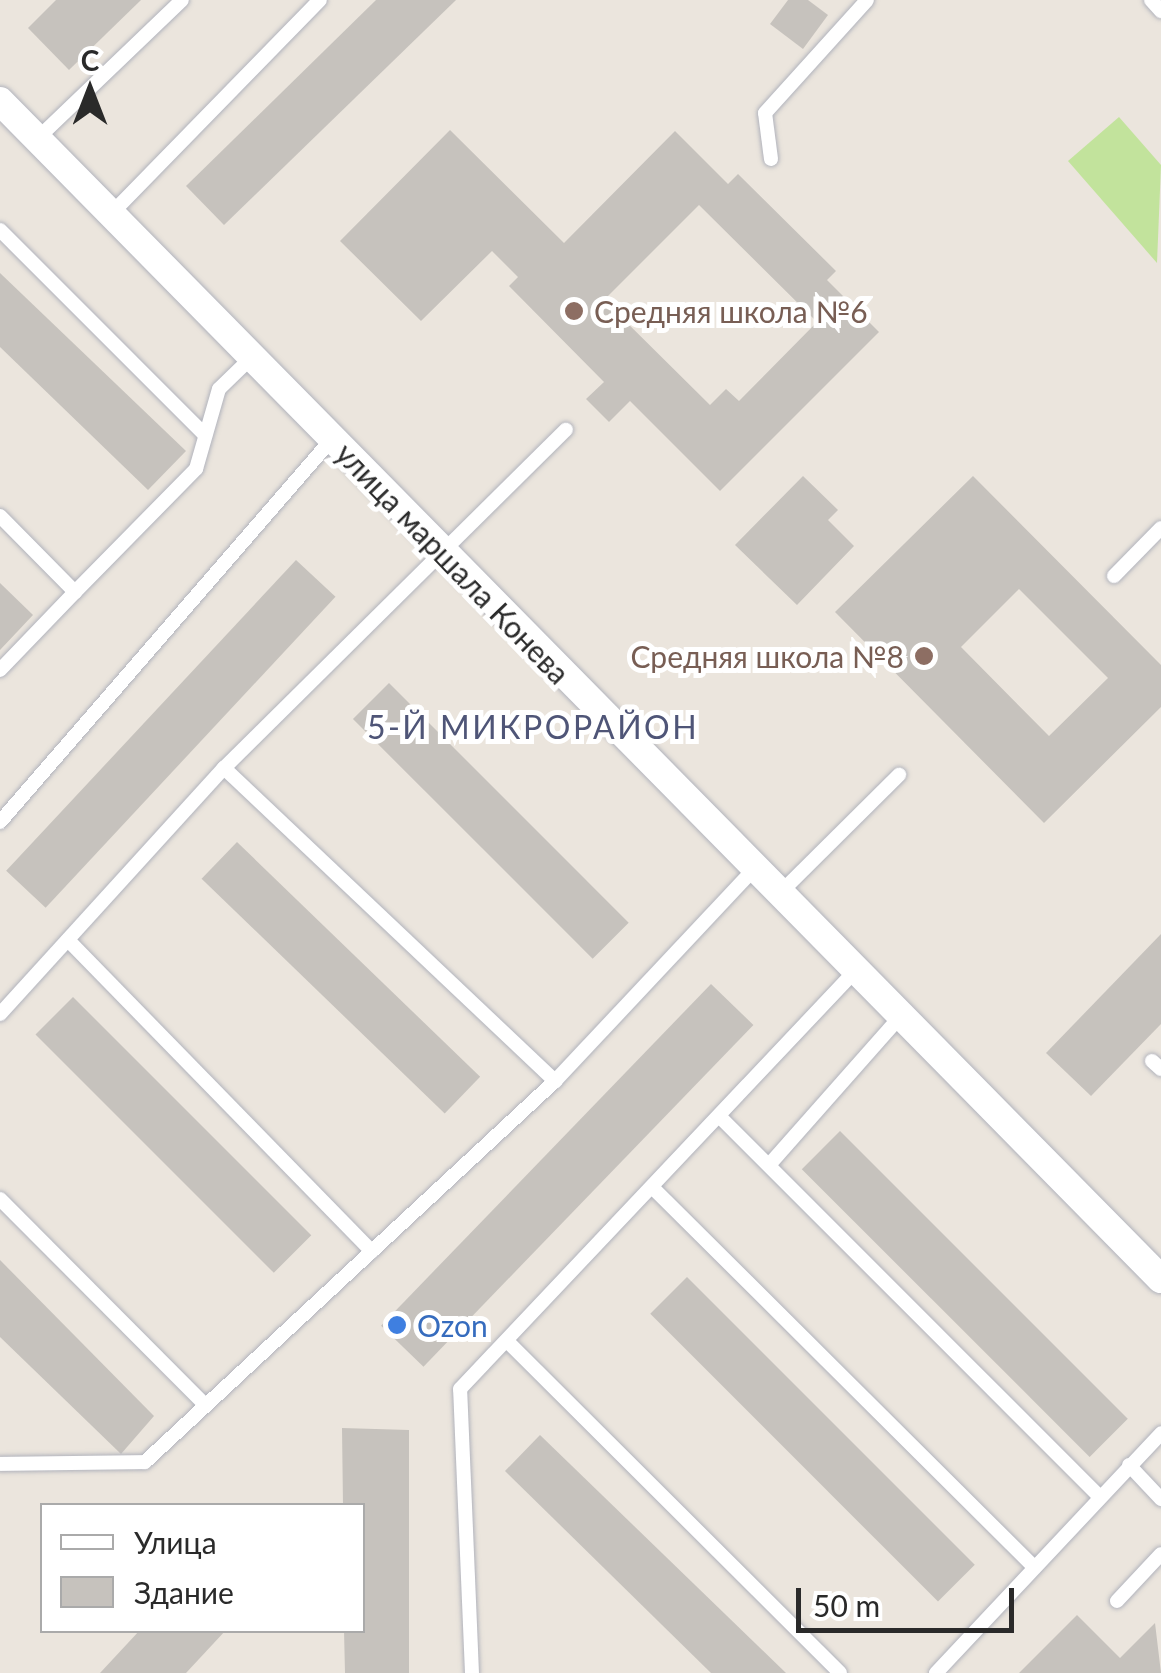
<!DOCTYPE html>
<meta charset="utf-8">
<style>
body{margin:0}
#map{position:relative;width:1161px;height:1673px;overflow:hidden;background:#ebe5dd;font-family:Lato,sans-serif}
div>[style]{position:absolute}
.pitch>*{inset:0;background:#c2e39c}
.building>*{inset:0;background:#c6c2bd;transform-origin:0 0}
.roads{filter:drop-shadow(0 0 2px #b1b3bc) drop-shadow(0 0 2px #b1b3bc)}
.lane>*{height:14px;margin:-7px;padding:0 7px;transform-origin:7px;border-radius:7px;background:#fff}
.street>*{height:28px;margin:-14px;padding:0 14px;transform-origin:14px;border-radius:14px;background:#fff}
.dots>*{width:28px;height:28px;translate:-50% -50%;box-sizing:border-box;border:5px solid #fff;border-radius:50%}
span{translate:-50% -50%;white-space:nowrap;text-align:center;line-height:1.15;-webkit-text-stroke:10px #fff;paint-order:stroke}
.education-label{font-size:30px;color:#785e54}
.left{translate:0 -50%;text-align:left}
.right{translate:-100% -50%;text-align:right}
.street-label{font-size:30px;color:#2a2a2a}
.shop-label{font-size:30px;color:#366cbe}
.neighbourhood-label{font-size:32px;color:#4f5577;letter-spacing:2.5px}
.legend{position:absolute;left:40px;top:1503px;width:325px;height:130px;box-sizing:border-box;background:#fff;border:2px solid #aaa;margin:0;padding:12px 18px;list-style:none;font-size:30px;color:#2a2a2a}
.legend li{display:flex;align-items:center;gap:20px;height:50px}
.legend b{width:50px;border:2px solid #aaa}
.north{position:absolute;left:40px;top:40px;width:100px;height:100px;-webkit-text-stroke:8px #fff;paint-order:stroke;rotate:0deg;font-size:28px;font-weight:700;line-height:40px;text-align:center;color:#2a2a2a}
.north::after{content:'';display:block;margin:auto;width:35px;height:45px;background:#2a2a2a;clip-path:polygon(50% 0,100% 100%,50% 72%,0 100%)}
.scale{position:absolute;left:796px;top:1588px;width:218px;height:45px;box-sizing:border-box;border:5px solid #2a2a2a;border-top:0;padding-left:12px;font-size:30px;line-height:35px;white-space:nowrap;color:#2a2a2a;-webkit-text-stroke:8px #fff;paint-order:stroke}
</style>
<div id="map">
<div class="pitch">
<div style="clip-path:polygon(1119px 117px,1161px 165px,1157px 263px,1068px 161px)"></div>
</div>
<div class="building">
<div style="clip-path:polygon(56px 0,141px 0,69px 70px,28px 28px)"></div>
<div style="clip-path:polygon(376px 0,456px 0,224px 225px,186px 186px)"></div>
<div style="clip-path:polygon(788px 0,808px 0,828px 15px,803px 49px,770px 24px)"></div>
<div style="clip-path:polygon(evenodd,450px 130px,564px 243px,675px 131px,728px 184px,738px 174px,836px 271px,827px 280px,879px 332px,720px 491px,630px 401px,609px 422px,586px 399px,604px 382px,509px 286px,518px 277px,492px 251px,421px 321px,340px 241px,450px 130px,699px 205px,817px 322px,739px 401px,726px 389px,710px 405px,604px 300px,699px 205px)"></div>
<div style="clip-path:polygon(0 273px,186px 451px,148px 490px,0 347px)"></div>
<div style="clip-path:polygon(803px 476px,838px 510px,828px 520px,854px 546px,797px 605px,735px 545px)"></div>
<div style="clip-path:polygon(evenodd,973px 476px,1161px 665px,1161px 707px,1044px 823px,835px 612px,973px 476px,1019px 589px,1108px 678px,1049px 736px,961px 647px,1019px 589px)"></div>
<div style="left:296px;top:560px;width:54px;height:425px;rotate:43deg"></div>
<div style="clip-path:polygon(0 583px,33px 615px,0 650px)"></div>
<div style="left:389px;top:683px;width:339px;height:51px;rotate:45deg"></div>
<div style="left:237px;top:842px;width:338px;height:51px;rotate:44deg"></div>
<div style="clip-path:polygon(1161px 934px,1161px 1024px,1091px 1096px,1046px 1053px)"></div>
<div style="left:711px;top:984px;width:59px;height:475px;rotate:44deg"></div>
<div style="left:73px;top:997px;width:337px;height:53px;rotate:45deg"></div>
<div style="left:840px;top:1131px;width:407px;height:54px;rotate:45deg"></div>
<div style="clip-path:polygon(0 1260px,154px 1416px,121px 1454px,0 1337px)"></div>
<div style="left:687px;top:1277px;width:407px;height:52px;rotate:45deg"></div>
<div style="clip-path:polygon(342px 1428px,409px 1430px,409px 1673px,345px 1673px,344px 1630px,362px 1630px,362px 1506px,343px 1506px)"></div>
<div style="clip-path:polygon(540px 1435px,786px 1673px,711px 1673px,505px 1471px)"></div>
<div style="clip-path:polygon(1077px 1615px,1120px 1658px,1155px 1623px,1161px 1673px,1019px 1673px)"></div>
<div style="clip-path:polygon(140px 1630px,226px 1630px,186px 1673px,100px 1673px)"></div>
</div>
<div class="roads">
<div class="lane">
<div style="left:1151px;top:0;width:15px;rotate:48deg"></div>
<div style="left:36px;top:140px;width:202px;rotate:-43.8deg"></div>
<div style="left:771px;top:159px;width:46px;rotate:-97.4deg"></div>
<div style="left:765px;top:113px;width:152px;rotate:-47.9deg"></div>
<div style="left:111px;top:214px;width:299px;rotate:-45.7deg"></div>
<div style="left:0;top:230px;width:290px;rotate:45deg"></div>
<div style="left:0;top:516px;width:107px;rotate:45.4deg"></div>
<div style="left:75px;top:592px;width:173px;rotate:-45.5deg"></div>
<div style="left:196px;top:469px;width:83px;rotate:-74deg"></div>
<div style="left:219px;top:389px;width:47px;rotate:-44.1deg"></div>
<div style="left:1114px;top:576px;width:67px;rotate:-45.6deg"></div>
<div style="left:0;top:670px;width:108px;rotate:-46.1deg"></div>
<div style="left:224px;top:768px;width:456px;rotate:43.4deg"></div>
<div style="left:0;top:822px;width:507px;rotate:-49.08deg"></div>
<div style="left:780px;top:893px;width:168px;rotate:-44.8deg"></div>
<div style="left:68px;top:940px;width:435px;rotate:45.7deg"></div>
<div style="left:0;top:1014px;width:333px;rotate:-47.7deg"></div>
<div style="left:224px;top:768px;width:481px;rotate:-44.7deg"></div>
<div style="left:1152px;top:1061px;width:12px;rotate:42deg"></div>
<div style="left:722px;top:1119px;width:532px;rotate:45deg"></div>
<div style="left:769px;top:1165px;width:199px;rotate:-48.5deg"></div>
<div style="left:654px;top:1189px;width:535px;rotate:44.85deg"></div>
<div style="left:0;top:1199px;width:291px;rotate:45.1deg"></div>
<div style="left:507px;top:1341px;width:470px;rotate:44.9deg"></div>
<div style="left:0;top:1464px;width:145px;rotate:-0.8deg"></div>
<div style="left:145px;top:1462px;width:560px;rotate:-42.9deg"></div>
<div style="left:555px;top:1081px;width:292px;rotate:-46.8deg"></div>
<div style="left:1129px;top:1465px;width:47px;rotate:46.7deg"></div>
<div style="left:1117px;top:1601px;width:64px;rotate:-46.9deg"></div>
<div style="left:472px;top:1673px;width:284px;rotate:-92.4deg"></div>
<div style="left:460px;top:1389px;width:575px;rotate:-46.62deg"></div>
<div style="left:936px;top:1673px;width:329px;rotate:-46.8deg"></div>
</div>
<div class="street">
<div style="left:0;top:101px;width:1654px;rotate:45.42deg"></div>
</div>
</div>
<div class="dots">
<div style="left:574px;top:311px;background:#8d6e63"></div>
<div style="left:924px;top:656px;background:#8d6e63"></div>
<div style="left:397px;top:1325px;background:#3f7fe0"></div>
</div>
<div class="education-label">
<span class="left" style="left:594px;top:311px">Средняя школа №6</span>
<span class="right" style="left:904px;top:656px">Средняя школа №8</span>
</div>
<div class="street-label">
<span style="left:453px;top:563px;rotate:46deg">улица маршала Конева</span>
</div>
<div class="shop-label">
<span class="left" style="left:417px;top:1325px">Ozon</span>
</div>
<div class="neighbourhood-label">
<span style="left:533px;top:727px">5-Й МИКРОРАЙОН</span>
</div>
<ul class="legend">
<li><b style="height:12px;background:#fff"></b>Улица</li>
<li><b style="height:28px;background:#c6c2bd"></b>Здание</li>
</ul>
<div class="north">С</div>
<div class="scale">50 m</div>
</div>
